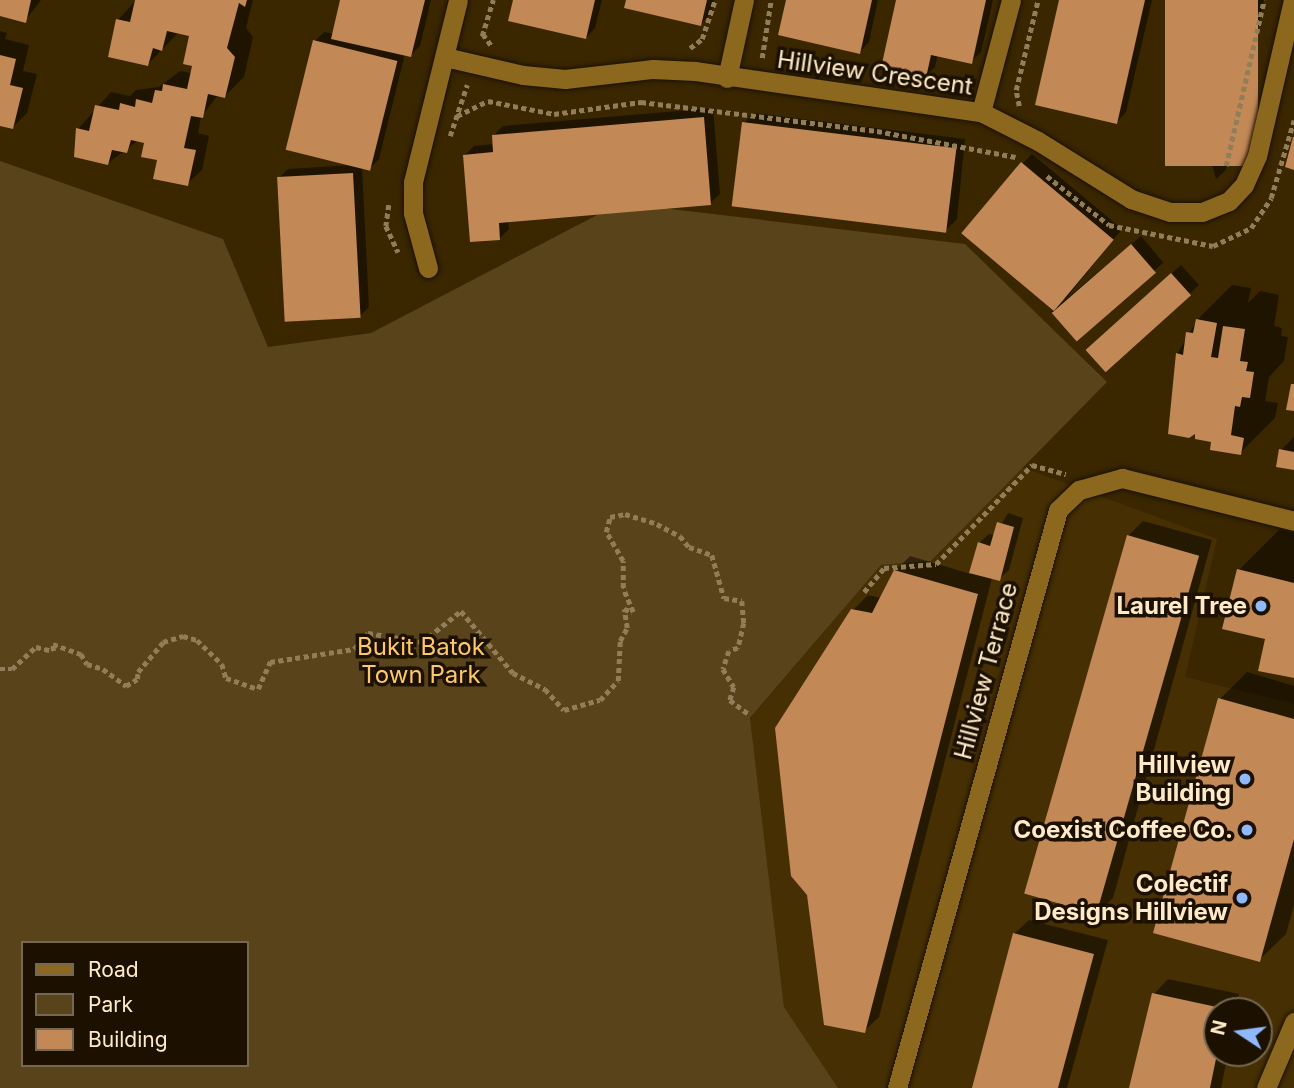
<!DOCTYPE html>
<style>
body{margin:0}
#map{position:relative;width:1294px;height:1088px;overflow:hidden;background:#3a2700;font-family:Inter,sans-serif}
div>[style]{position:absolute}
.built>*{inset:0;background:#463003}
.green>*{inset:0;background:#59431a}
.shadow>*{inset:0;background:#0007;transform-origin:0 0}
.building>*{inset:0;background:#c28856;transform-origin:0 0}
.path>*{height:4.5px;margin-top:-2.25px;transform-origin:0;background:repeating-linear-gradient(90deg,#917d58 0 5px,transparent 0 8.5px)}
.roads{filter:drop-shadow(0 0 2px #1c1100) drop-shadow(0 0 2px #1c1100)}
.minor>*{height:19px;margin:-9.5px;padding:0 9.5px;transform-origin:9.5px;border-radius:9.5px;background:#8c681f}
.dots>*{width:19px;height:19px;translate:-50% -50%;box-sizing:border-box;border:4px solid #1c1100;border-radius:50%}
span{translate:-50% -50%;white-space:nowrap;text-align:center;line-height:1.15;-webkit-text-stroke:7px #1c1100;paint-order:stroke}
.street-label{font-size:24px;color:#feeac8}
.poi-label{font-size:24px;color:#feeac8;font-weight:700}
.right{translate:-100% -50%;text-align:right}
.park-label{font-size:24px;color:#fcc869}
.legend{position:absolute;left:21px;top:941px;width:228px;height:126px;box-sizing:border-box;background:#1c1100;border:2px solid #766850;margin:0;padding:9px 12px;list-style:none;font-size:21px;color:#feeac8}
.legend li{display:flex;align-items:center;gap:14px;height:35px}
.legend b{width:35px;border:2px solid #766850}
.north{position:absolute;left:1203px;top:997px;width:70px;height:70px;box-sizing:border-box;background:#1c1100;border:2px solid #766850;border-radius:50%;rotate:283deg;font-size:19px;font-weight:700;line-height:28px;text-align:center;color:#feeac8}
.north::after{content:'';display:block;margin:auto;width:24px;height:32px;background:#90b8fd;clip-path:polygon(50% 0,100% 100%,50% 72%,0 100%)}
</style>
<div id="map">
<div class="built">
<div style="clip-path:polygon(evenodd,1021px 467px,1217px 539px,1185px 677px,1294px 704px,1294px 1088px,838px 1088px,784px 1007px,750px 719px,881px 565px,932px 561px,1021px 467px,1217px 1011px,1259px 1011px,1259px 1053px,1217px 1053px,1217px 1011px)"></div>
</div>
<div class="green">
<div style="clip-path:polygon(evenodd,0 161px,223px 239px,268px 347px,371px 333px,620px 203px,965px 244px,1107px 382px,931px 561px,881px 565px,750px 718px,784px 1007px,838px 1088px,0 1088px,0 161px,23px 943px,247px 943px,247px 1065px,23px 1065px,23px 943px)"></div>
</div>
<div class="shadow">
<div style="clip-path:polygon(0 0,41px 0,25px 21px,0 15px)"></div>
<div style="clip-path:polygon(253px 0,246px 28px,253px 37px,244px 77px,225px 96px,218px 95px,201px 117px,198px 133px,209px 136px,202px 170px,187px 184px,146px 141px,139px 140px,108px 163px,75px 143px,78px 129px,111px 92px,130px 96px,136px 90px,159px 87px,180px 71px,192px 73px,191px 35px,179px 32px,148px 64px,118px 20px,136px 0)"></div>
<div style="clip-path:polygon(342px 0,431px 0,420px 46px,411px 55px,405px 54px,379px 159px,370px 168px,362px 166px,369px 307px,359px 317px,279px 178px,288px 169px,353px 165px,315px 41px,324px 32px,334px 34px)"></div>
<div style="clip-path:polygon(515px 0,602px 0,595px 28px,586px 38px)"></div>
<div style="clip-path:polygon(628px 0,714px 0,710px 14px,701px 24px)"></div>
<div style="clip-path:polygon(787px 0,878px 0,869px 42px,860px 52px)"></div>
<div style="clip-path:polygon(898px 0,993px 0,981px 52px,971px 62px,938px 54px,935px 67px,925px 76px)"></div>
<div style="clip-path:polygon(1061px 0,1152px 0,1126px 112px,1117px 122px)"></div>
<div style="clip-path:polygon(1167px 0,1264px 0,1226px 170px,1216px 179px)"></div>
<div style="clip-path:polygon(0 31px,7px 33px,5px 39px,29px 45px,23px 71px,37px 74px,27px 113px,13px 127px,0 124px)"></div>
<div style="clip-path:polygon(713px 108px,720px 194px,710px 203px,508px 220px,509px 229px,500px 238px,465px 155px,474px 146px,494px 144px,494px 135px,503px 126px)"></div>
<div style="clip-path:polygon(754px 113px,965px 139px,957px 219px,947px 229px,744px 123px)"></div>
<div style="clip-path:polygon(1032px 154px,1122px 229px,1065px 300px,1022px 164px)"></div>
<div style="left:1141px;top:236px;width:35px;height:117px;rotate:50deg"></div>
<div style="left:1181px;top:265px;width:27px;height:125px;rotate:48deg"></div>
<div style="clip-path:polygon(1232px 285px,1251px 288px,1248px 303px,1260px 291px,1279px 295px,1274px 326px,1282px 328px,1281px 336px,1288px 337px,1284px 361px,1269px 377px,1265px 401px,1278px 403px,1275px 418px,1240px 453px,1213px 440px,1177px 354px,1197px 320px)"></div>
<div style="clip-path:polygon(1294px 437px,1294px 468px,1281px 450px)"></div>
<div style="clip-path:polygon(1008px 513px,1023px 518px,1009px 570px,999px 579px,992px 578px,879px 1017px,864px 1031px,853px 610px,868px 595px,881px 598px,895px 571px,910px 556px,971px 574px,979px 543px,989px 534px,995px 535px)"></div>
<div style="clip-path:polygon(1143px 521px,1212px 540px,1113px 898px,1098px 912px,1029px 893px,1129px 535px)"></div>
<div style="clip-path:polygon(1280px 529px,1294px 532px,1294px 677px,1267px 638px,1239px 570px)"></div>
<div style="clip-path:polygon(1247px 672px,1294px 686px,1294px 905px,1286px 934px,1259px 960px,1220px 699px)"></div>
<div style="clip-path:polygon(1029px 920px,1108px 940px,1067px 1088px,974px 1088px,1014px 934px)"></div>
<div style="clip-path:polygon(1168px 979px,1239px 994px,1236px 1011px,1217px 1011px,1217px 1053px,1228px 1053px,1221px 1088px,1131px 1088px,1154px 994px)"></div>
</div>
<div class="building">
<div style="clip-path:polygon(0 0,31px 0,26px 23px,0 16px)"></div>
<div style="clip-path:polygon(135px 0,247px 0,245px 7px,239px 3px,227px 48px,235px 57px,225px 98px,208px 94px,203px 118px,191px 116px,184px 148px,196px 150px,188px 186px,153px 179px,157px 160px,141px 157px,144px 143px,131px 140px,127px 153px,112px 150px,108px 165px,74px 157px,76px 128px,89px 131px,95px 105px,119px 110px,120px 103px,135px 107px,136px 99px,152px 103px,155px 90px,162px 91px,163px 84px,187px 89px,192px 66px,183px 64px,189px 36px,167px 31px,162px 51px,153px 48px,148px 66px,108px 57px,116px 19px,130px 22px)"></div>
<div style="clip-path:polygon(340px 0,425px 0,411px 57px,331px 39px)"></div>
<div style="clip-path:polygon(513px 0,595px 0,586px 39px,508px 21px)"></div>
<div style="clip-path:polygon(626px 0,707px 0,701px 26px,624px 8px)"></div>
<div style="clip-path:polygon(786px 0,872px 0,860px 54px,778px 35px)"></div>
<div style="clip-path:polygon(896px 0,986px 0,972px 64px,931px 55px,926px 78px,881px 68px)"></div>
<div style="clip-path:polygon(1059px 0,1145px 0,1117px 124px,1035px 105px)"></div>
<div style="left:1165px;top:0;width:93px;height:166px"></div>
<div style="left:313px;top:40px;width:87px;height:113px;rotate:14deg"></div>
<div style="clip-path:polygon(0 55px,16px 59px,10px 85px,23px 88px,13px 129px,0 126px)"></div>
<div style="clip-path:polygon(704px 117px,711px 205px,499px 223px,500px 240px,470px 242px,463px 155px,493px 152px,492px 135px)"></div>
<div style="left:742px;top:122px;width:216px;height:85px;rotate:7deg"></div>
<div style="clip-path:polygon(1293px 137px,1294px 137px,1294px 170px,1285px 167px)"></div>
<div style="left:1021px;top:162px;width:121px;height:93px;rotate:40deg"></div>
<div style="left:353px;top:173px;width:145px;height:76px;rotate:87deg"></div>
<div style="left:1131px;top:244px;width:38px;height:105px;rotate:49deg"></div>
<div style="left:1171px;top:273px;width:30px;height:115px;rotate:48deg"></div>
<div style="clip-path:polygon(1196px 319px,1217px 323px,1211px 357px,1218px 358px,1223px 326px,1245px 329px,1240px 361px,1248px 362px,1246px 371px,1254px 372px,1250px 398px,1242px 397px,1240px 407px,1235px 406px,1231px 435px,1244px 438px,1241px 455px,1210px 450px,1211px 442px,1195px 439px,1195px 434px,1189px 438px,1168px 434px,1176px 353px,1183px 355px,1186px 332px,1193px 333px)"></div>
<div style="clip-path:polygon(1291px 384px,1294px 384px,1294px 411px,1286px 410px)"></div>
<div style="clip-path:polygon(1279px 449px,1294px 452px,1294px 470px,1276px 467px)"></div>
<div style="clip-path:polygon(997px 522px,1014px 527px,1000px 581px,969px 573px,978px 542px,990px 546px)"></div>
<div style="left:1127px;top:535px;width:75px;height:373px;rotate:16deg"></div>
<div style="clip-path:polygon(1237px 569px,1294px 583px,1294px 678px,1258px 671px,1265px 639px,1222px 629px)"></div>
<div style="clip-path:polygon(894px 570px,978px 594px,865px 1033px,824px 1025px,807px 895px,791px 876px,775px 728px,851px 609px,872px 613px)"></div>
<div style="clip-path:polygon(1218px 698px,1294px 719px,1294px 839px,1260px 962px,1153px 933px)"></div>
<div style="clip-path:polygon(1013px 933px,1094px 954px,1058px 1088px,972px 1088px)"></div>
<div style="clip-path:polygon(1152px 993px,1226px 1009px,1217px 1011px,1217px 1054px,1210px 1088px,1129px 1088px)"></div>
</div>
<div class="path">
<div style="left:483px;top:34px;width:14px;rotate:54deg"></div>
<div style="left:482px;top:36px;width:38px;rotate:-73deg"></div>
<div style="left:690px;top:48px;width:15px;rotate:-37deg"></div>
<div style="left:702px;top:39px;width:41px;rotate:-71.6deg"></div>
<div style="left:762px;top:58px;width:59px;rotate:-81.2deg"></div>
<div style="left:1019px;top:106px;width:16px;rotate:-101deg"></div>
<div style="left:1016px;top:90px;width:93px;rotate:-76.3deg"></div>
<div style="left:457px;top:116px;width:34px;rotate:-26deg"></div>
<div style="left:488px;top:101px;width:67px;rotate:11.1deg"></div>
<div style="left:554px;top:114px;width:88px;rotate:-7.9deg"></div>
<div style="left:641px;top:102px;width:238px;rotate:7deg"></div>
<div style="left:877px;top:131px;width:141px;rotate:10.6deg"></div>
<div style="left:450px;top:136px;width:54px;rotate:-71.6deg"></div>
<div style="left:1226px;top:166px;width:170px;rotate:-77.1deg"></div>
<div style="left:1047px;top:176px;width:79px;rotate:38.3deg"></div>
<div style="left:1109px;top:225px;width:106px;rotate:11.4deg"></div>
<div style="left:1213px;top:246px;width:42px;rotate:-25.3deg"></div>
<div style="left:1251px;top:228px;width:36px;rotate:-56deg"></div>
<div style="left:1271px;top:198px;width:81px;rotate:-73.6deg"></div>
<div style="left:389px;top:205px;width:21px;rotate:98deg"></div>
<div style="left:386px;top:226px;width:29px;rotate:65deg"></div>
<div style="left:864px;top:592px;width:31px;rotate:-50deg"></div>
<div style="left:884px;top:568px;width:52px;rotate:-4.4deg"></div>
<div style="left:936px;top:564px;width:138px;rotate:-45.9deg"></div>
<div style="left:1032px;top:465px;width:35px;rotate:15deg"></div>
<div style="left:0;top:669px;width:12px"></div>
<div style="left:12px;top:669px;width:33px;rotate:-43deg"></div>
<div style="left:36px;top:647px;width:17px;rotate:13deg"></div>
<div style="left:53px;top:651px;width:7px;rotate:-90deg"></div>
<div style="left:53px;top:644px;width:30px;rotate:20deg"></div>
<div style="left:81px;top:654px;width:12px;rotate:59deg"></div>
<div style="left:87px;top:664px;width:17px;rotate:17deg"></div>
<div style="left:103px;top:669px;width:29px;rotate:36deg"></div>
<div style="left:126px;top:686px;width:13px;rotate:-32deg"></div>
<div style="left:137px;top:679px;width:7px;rotate:-82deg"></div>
<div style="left:138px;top:672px;width:39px;rotate:-50deg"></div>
<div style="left:163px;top:642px;width:21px;rotate:-17deg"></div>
<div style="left:183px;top:636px;width:15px;rotate:16deg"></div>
<div style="left:197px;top:640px;width:35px;rotate:44deg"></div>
<div style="left:222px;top:664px;width:15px;rotate:74deg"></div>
<div style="left:226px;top:678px;width:34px;rotate:19deg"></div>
<div style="left:258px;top:689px;width:30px;rotate:-66deg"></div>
<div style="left:270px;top:662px;width:85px;rotate:-8.8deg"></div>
<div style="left:354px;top:649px;width:21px;rotate:-49deg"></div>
<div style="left:368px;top:633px;width:55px;rotate:9.5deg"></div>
<div style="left:422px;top:642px;width:50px;rotate:-38.5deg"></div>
<div style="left:461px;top:611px;width:81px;rotate:50deg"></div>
<div style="left:513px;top:673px;width:36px;rotate:27deg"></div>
<div style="left:545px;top:689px;width:28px;rotate:48deg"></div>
<div style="left:564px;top:710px;width:37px;rotate:-16deg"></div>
<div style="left:600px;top:700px;width:26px;rotate:-47deg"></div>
<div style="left:618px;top:681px;width:40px;rotate:-87.1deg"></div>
<div style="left:620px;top:641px;width:15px;rotate:-62deg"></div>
<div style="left:627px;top:628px;width:19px;rotate:-99deg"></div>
<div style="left:624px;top:609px;width:9px;rotate:18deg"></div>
<div style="left:633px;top:612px;width:26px;rotate:-113deg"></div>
<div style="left:623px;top:588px;width:27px;rotate:-90deg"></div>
<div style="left:623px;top:561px;width:34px;rotate:-120deg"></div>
<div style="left:606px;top:532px;width:16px;rotate:-75deg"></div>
<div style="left:610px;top:517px;width:15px;rotate:-11deg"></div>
<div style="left:625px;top:514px;width:34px;rotate:17deg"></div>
<div style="left:657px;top:524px;width:26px;rotate:28deg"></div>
<div style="left:680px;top:536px;width:14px;rotate:51deg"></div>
<div style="left:689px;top:547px;width:24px;rotate:19deg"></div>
<div style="left:712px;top:555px;width:45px;rotate:74.4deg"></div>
<div style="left:724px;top:598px;width:18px;rotate:9deg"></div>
<div style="left:742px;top:601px;width:22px;rotate:85deg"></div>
<div style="left:744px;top:623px;width:26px;rotate:103deg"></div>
<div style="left:738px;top:648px;width:9px;rotate:162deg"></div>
<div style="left:729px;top:651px;width:19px;rotate:108deg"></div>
<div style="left:723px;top:669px;width:21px;rotate:59deg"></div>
<div style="left:734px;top:687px;width:14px;rotate:107deg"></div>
<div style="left:730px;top:700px;width:25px;rotate:37deg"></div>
</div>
<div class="roads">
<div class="minor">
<div style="left:445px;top:57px;width:80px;rotate:13deg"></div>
<div style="left:523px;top:75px;width:42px;rotate:5.4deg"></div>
<div style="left:565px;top:79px;width:89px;rotate:-6.5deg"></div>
<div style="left:653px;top:69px;width:42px;rotate:2.7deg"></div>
<div style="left:695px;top:71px;width:289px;rotate:8.2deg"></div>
<div style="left:981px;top:112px;width:64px;rotate:27deg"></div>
<div style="left:1038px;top:141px;width:110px;rotate:31.9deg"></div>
<div style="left:1131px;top:199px;width:41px;rotate:18.4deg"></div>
<div style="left:1170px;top:212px;width:32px"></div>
<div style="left:1202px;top:212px;width:29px;rotate:-22deg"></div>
<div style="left:1229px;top:201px;width:22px;rotate:-47deg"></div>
<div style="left:1244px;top:185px;width:32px;rotate:-66deg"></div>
<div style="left:1257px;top:156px;width:160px;rotate:-77deg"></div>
<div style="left:727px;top:78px;width:80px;rotate:-77.7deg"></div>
<div style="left:981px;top:112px;width:116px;rotate:-75deg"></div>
<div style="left:428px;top:268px;width:57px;rotate:-105.3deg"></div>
<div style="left:413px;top:213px;width:31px;rotate:-90deg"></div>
<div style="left:413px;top:182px;width:187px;rotate:-76.1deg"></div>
<div style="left:897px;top:1088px;width:600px;rotate:-74.43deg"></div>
<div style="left:1058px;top:510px;width:29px;rotate:-44deg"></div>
<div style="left:1079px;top:490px;width:45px;rotate:-15.6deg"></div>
<div style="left:1122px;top:478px;width:177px;rotate:14deg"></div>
<div style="left:1266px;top:1088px;width:72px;rotate:-67deg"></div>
</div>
</div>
<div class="dots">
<div style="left:1261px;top:606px;background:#90b8fd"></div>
<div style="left:1245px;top:779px;background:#90b8fd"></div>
<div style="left:1247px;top:830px;background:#90b8fd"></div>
<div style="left:1242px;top:898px;background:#90b8fd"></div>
</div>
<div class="street-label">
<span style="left:875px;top:73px;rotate:8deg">Hillview Crescent</span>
<span style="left:986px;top:671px;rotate:-75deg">Hillview Terrace</span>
</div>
<div class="poi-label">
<span class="right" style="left:1247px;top:606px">Laurel Tree</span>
<span class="right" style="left:1231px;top:779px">Hillview<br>Building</span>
<span class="right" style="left:1233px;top:830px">Coexist Coffee Co.</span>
<span class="right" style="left:1228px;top:898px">Colectif<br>Designs Hillview</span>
</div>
<div class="park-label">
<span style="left:421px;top:661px">Bukit Batok<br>Town Park</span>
</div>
<ul class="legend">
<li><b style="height:9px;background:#8c681f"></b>Road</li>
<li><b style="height:19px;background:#59431a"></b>Park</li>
<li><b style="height:19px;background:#c28856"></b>Building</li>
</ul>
<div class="north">N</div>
</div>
